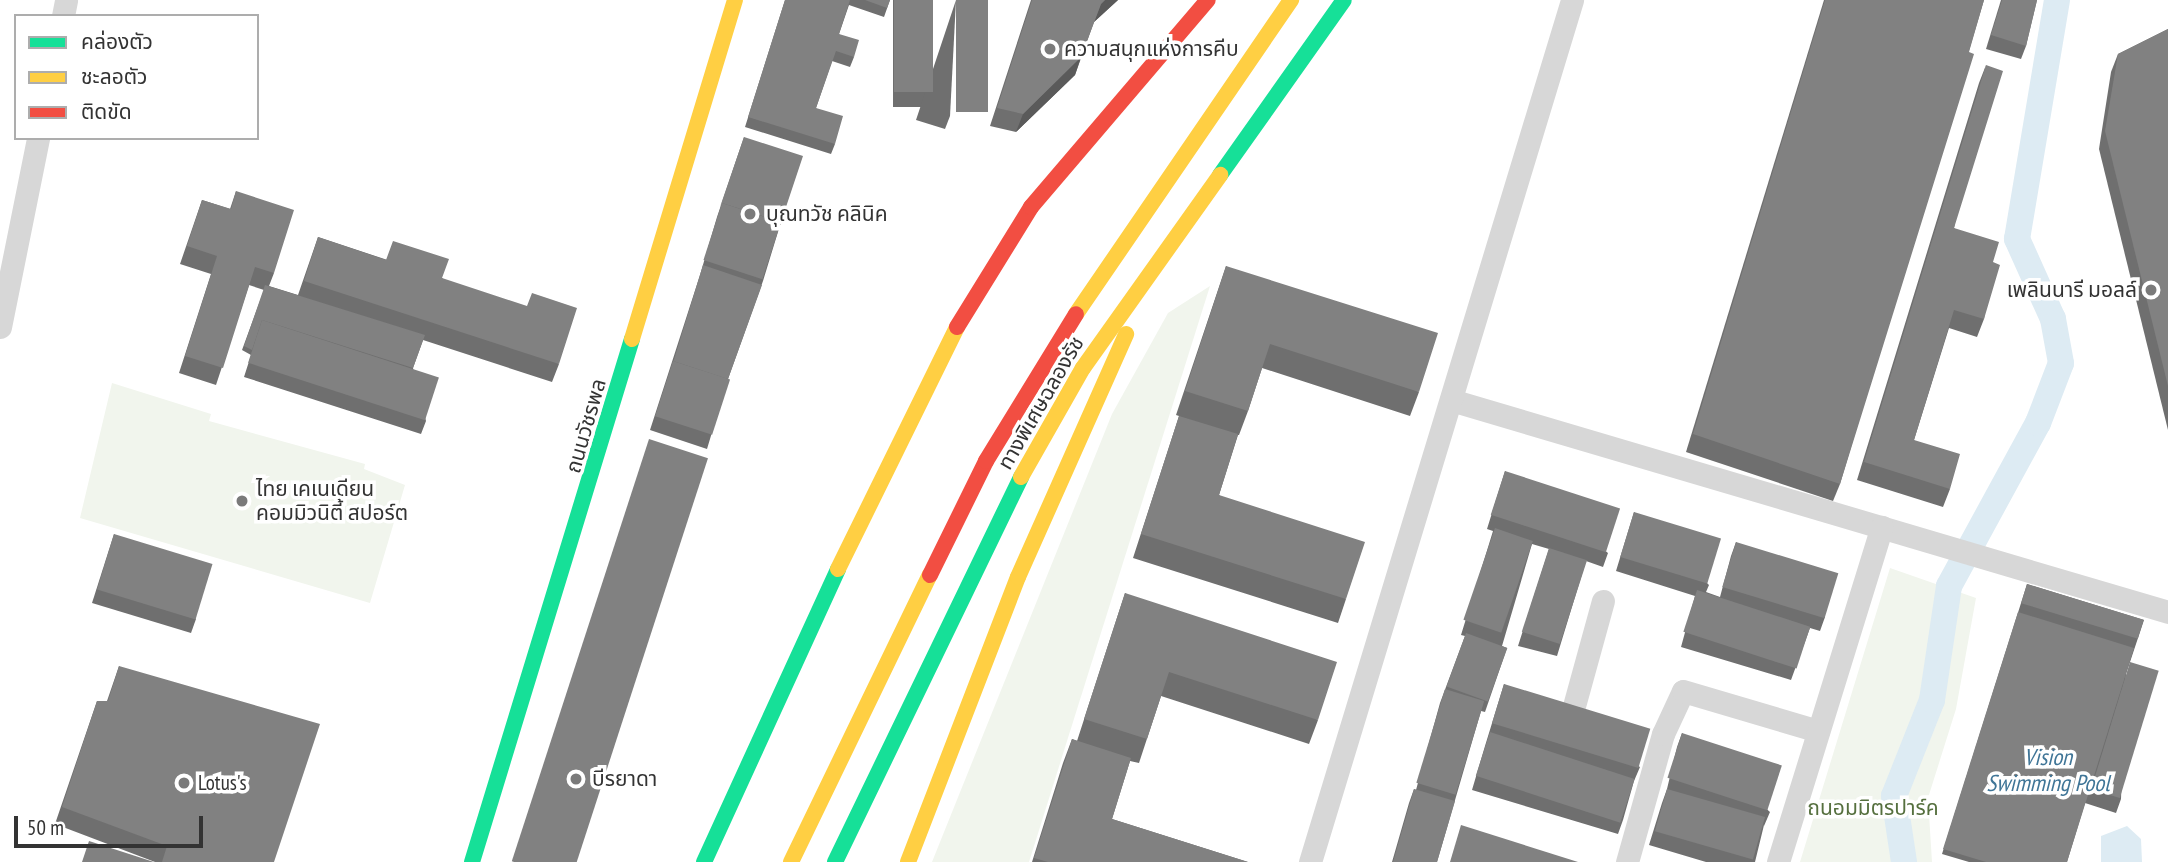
<!DOCTYPE html>
<meta charset="utf-8">
<style>
body{margin:0}
#map{position:relative;width:2168px;height:862px;overflow:hidden;background:#fff;font-family:"PT Sans Narrow","Noto Sans Thai",sans-serif}
div>[style]{position:absolute}
.green>*{inset:0;background:#f1f5ed}
.water>*{inset:0;background:#ddebf3}
.canal>*{height:26px;margin:-13px;padding:0 13px;transform-origin:13px;border-radius:13px;background:#ddebf3}
.street>*{height:23px;margin:-11.5px;padding:0 11.5px;transform-origin:11.5px;border-radius:11.5px;background:#d7d7d7}
.fast>*{height:16px;margin:-8px;padding:0 8px;transform-origin:8px;border-radius:8px;background:#16e098}
.slow>*{height:16px;margin:-8px;padding:0 8px;transform-origin:8px;border-radius:8px;background:#ffcf43}
.jam>*{height:16px;margin:-8px;padding:0 8px;transform-origin:8px;border-radius:8px;background:#f24e42}
.wall>*{inset:0;background:#6f6f6f;transform-origin:0 0}
.shaded-wall>*{inset:0;background:#5a5a5a}
.building>*{inset:0;background:#818181;transform-origin:0 0}
.dots>*{width:19px;height:19px;translate:-50% -50%;box-sizing:border-box;border:4px solid #fff;border-radius:50%}
span{translate:-50% -50%;white-space:nowrap;text-align:center;line-height:1.15;-webkit-text-stroke:7px #fff;paint-order:stroke}
.poi-label{font-size:21px;color:#333}
.left{translate:0 -50%;text-align:left}
.right{translate:-100% -50%;text-align:right}
.street-label{font-size:21px;color:#333}
.park-label{font-size:21px;color:#56703f}
.water-label{font-size:23px;color:#3f7597;font-style:italic}
.legend{position:absolute;left:14px;top:14px;width:245px;height:126px;box-sizing:border-box;background:#fff;border:2px solid #adadad;margin:0;padding:9px 12px;list-style:none;font-size:21px;color:#333}
.legend li{display:flex;align-items:center;gap:14px;height:35px}
.legend b{width:35px;border:2px solid #adadad}
.scale{position:absolute;left:14px;top:816px;width:189px;height:32px;box-sizing:border-box;border:4px solid #333;border-top:0;padding-left:9px;font-size:21px;line-height:24px;white-space:nowrap;color:#333;-webkit-text-stroke:5px #fff;paint-order:stroke}
</style>
<div id="map">
<div class="green">
<div style="clip-path:polygon(1210px 286px,1029px 862px,932px 862px,1112px 414px,1168px 313px)"></div>
<div style="clip-path:polygon(112px 383px,211px 414px,209px 421px,365px 464px,364px 469px,405px 485px,370px 603px,80px 518px)"></div>
<div style="clip-path:polygon(1890px 568px,1976px 598px,1956px 709px,1928px 798px,1932px 862px,1800px 862px)"></div>
</div>
<div class="water">
<div style="clip-path:polygon(2127px 826px,2141px 839px,2142px 862px,2101px 862px,2101px 836px)"></div>
</div>
<div class="canal">
<div style="left:1904px;top:862px;width:67px;rotate:-98.6deg"></div>
<div style="left:1894px;top:796px;width:103px;rotate:-68.4deg"></div>
<div style="left:1932px;top:700px;width:115px;rotate:-81.5deg"></div>
<div style="left:1949px;top:586px;width:186px;rotate:-61.4deg"></div>
<div style="left:2038px;top:423px;width:64px;rotate:-69deg"></div>
<div style="left:2061px;top:363px;width:45px;rotate:-100.3deg"></div>
<div style="left:2053px;top:319px;width:88px;rotate:-114.2deg"></div>
<div style="left:2017px;top:239px;width:242px;rotate:-80.5deg"></div>
</div>
<div class="street">
<div style="left:63px;top:16px;width:16px;rotate:-79deg"></div>
<div style="left:0;top:327px;width:193px;rotate:-78.6deg"></div>
<div style="left:1451px;top:400px;width:748px;rotate:16.47deg"></div>
<div style="left:1574px;top:706px;width:109px;rotate:-74.6deg"></div>
<div style="left:1310px;top:862px;width:901px;rotate:-73.09deg"></div>
<div style="left:1627px;top:862px;width:133px;rotate:-74.3deg"></div>
<div style="left:1663px;top:734px;width:47px;rotate:-65.1deg"></div>
<div style="left:1683px;top:691px;width:141px;rotate:16.5deg"></div>
<div style="left:1778px;top:862px;width:351px;rotate:-72.8deg"></div>
</div>
<div class="fast">
<div style="left:1220px;top:175px;width:214px;rotate:-54.7deg"></div>
<div style="left:472px;top:862px;width:547px;rotate:-72.99deg"></div>
<div style="left:704px;top:862px;width:322px;rotate:-65.4deg"></div>
<div style="left:835px;top:862px;width:428px;rotate:-64.2deg"></div>
</div>
<div class="slow">
<div style="left:1076px;top:314px;width:381px;rotate:-55.6deg"></div>
<div style="left:632px;top:339px;width:354px;rotate:-73.1deg"></div>
<div style="left:1021px;top:477px;width:125px;rotate:-60.4deg"></div>
<div style="left:1083px;top:368px;width:237px;rotate:-54.6deg"></div>
<div style="left:838px;top:569px;width:270px;rotate:-63.8deg"></div>
<div style="left:791px;top:862px;width:319px;rotate:-64.2deg"></div>
<div style="left:908px;top:862px;width:305px;rotate:-68.9deg"></div>
<div style="left:1018px;top:577px;width:266px;rotate:-66deg"></div>
</div>
<div class="jam">
<div style="left:957px;top:327px;width:141px;rotate:-58.3deg"></div>
<div style="left:1031px;top:207px;width:272px;rotate:-49.5deg"></div>
<div style="left:930px;top:575px;width:127px;rotate:-63.8deg"></div>
<div style="left:986px;top:461px;width:172px;rotate:-58.5deg"></div>
</div>
<div class="wall">
<div style="clip-path:polygon(785px 0,890px 0,884px 17px,849px 5px,839px 34px,854px 57px,850px 67px,832px 61px,816px 108px,835px 144px,831px 154px,745px 127px)"></div>
<div style="left:893px;top:0;width:40px;height:107px"></div>
<div style="clip-path:polygon(956px 0,950px 116px,945px 129px,916px 120px)"></div>
<div style="clip-path:polygon(1031px 0,1118px 0,1094px 22px,1075px 75px,1016px 132px,990px 126px)"></div>
<div style="clip-path:polygon(1824px 0,1984px 0,1840px 484px,1833px 501px,1686px 452px)"></div>
<div style="clip-path:polygon(2001px 0,2037px 0,2026px 46px,2021px 59px,1986px 49px)"></div>
<div style="clip-path:polygon(2168px 29px,2168px 430px,2099px 149px,2111px 72px,2118px 54px)"></div>
<div style="clip-path:polygon(1986px 65px,1954px 228px,1993px 262px,1984px 319px,1977px 337px,1949px 328px,1914px 440px,1950px 489px,1943px 507px,1857px 480px,1979px 83px)"></div>
<div style="clip-path:polygon(744px 137px,781px 222px,763px 281px,728px 379px,707px 449px,650px 430px,700px 275px,717px 217px)"></div>
<div style="clip-path:polygon(236px 191px,274px 273px,269px 286px,298px 295px,318px 237px,442px 278px,559px 364px,552px 382px,423px 340px,413px 368px,426px 421px,421px 434px,244px 377px,252px 352px,251px 355px,242px 350px,264px 290px,249px 285px,216px 385px,179px 373px,211px 274px,180px 264px,202px 200px,230px 209px)"></div>
<div style="clip-path:polygon(1226px 266px,1419px 392px,1410px 416px,1262px 368px,1248px 411px,1239px 435px,1238px 435px,1219px 495px,1346px 599px,1338px 623px,1133px 558px,1179px 416px,1176px 415px)"></div>
<div style="clip-path:polygon(1505px 471px,1608px 553px,1603px 567px,1586px 561px,1557px 656px,1518px 646px,1549px 549px,1532px 544px,1502px 646px,1507px 648px,1485px 712px,1481px 711px,1437px 862px,1392px 862px,1409px 803px,1414px 789px,1416px 790px,1440px 703px,1465px 636px,1461px 635px,1493px 531px,1487px 529px)"></div>
<div style="clip-path:polygon(1634px 512px,1709px 585px,1706px 592px,1720px 597px,1731px 556px,1736px 542px,1825px 617px,1820px 631px,1810px 628px,1791px 680px,1681px 647px,1695px 596px,1616px 571px)"></div>
<div style="clip-path:polygon(114px 534px,196px 619px,191px 633px,92px 603px)"></div>
<div style="clip-path:polygon(2027px 584px,2144px 620px,2126px 674px,2121px 799px,2116px 813px,2085px 803px,2067px 862px,1969px 862px,1942px 854px)"></div>
<div style="clip-path:polygon(1125px 593px,1318px 720px,1309px 744px,1161px 696px,1139px 763px,1130px 761px,1112px 819px,1248px 862px,1032px 862px,1063px 763px,1072px 739px,1077px 741px)"></div>
<div style="clip-path:polygon(119px 666px,274px 862px,155px 862px,55px 824px,97px 701px,107px 701px)"></div>
<div style="clip-path:polygon(1504px 684px,1640px 767px,1634px 781px,1623px 820px,1618px 834px,1472px 790px,1485px 746px)"></div>
<div style="clip-path:polygon(1682px 733px,1770px 812px,1764px 826px,1764px 825px,1755px 862px,1706px 862px,1649px 845px,1662px 803px,1667px 789px,1677px 747px)"></div>
</div>
<div class="shaded-wall">
<div style="clip-path:polygon(1105px 0,1118px 0,1094px 22px,1101px 4px)"></div>
<div style="clip-path:polygon(1081px 57px,1075px 75px,1016px 132px,1023px 114px)"></div>
</div>
<div class="building">
<div style="clip-path:polygon(785px 0,850px 0,839px 34px,859px 40px,854px 57px,836px 51px,816px 108px,843px 116px,835px 144px,748px 117px)"></div>
<div style="clip-path:polygon(865px 0,890px 0,887px 8px)"></div>
<div style="left:894px;top:0;width:39px;height:92px"></div>
<div style="left:956px;top:0;width:32px;height:112px"></div>
<div style="clip-path:polygon(1032px 0,1105px 0,1101px 4px,1081px 57px,1023px 114px,997px 108px)"></div>
<div style="clip-path:polygon(1825px 0,1984px 0,1969px 52px,1974px 54px,1840px 484px,1693px 434px)"></div>
<div style="clip-path:polygon(2002px 0,2037px 0,2026px 46px,1991px 35px)"></div>
<div style="clip-path:polygon(2168px 29px,2168px 386px,2105px 131px,2118px 54px)"></div>
<div style="clip-path:polygon(1986px 65px,2003px 71px,1954px 228px,1999px 242px,1993px 262px,2000px 265px,1984px 319px,1954px 310px,1914px 440px,1960px 454px,1950px 489px,1864px 462px)"></div>
<div style="clip-path:polygon(744px 137px,803px 156px,781px 222px,722px 203px,720px 207px)"></div>
<div style="clip-path:polygon(236px 191px,294px 210px,274px 273px,255px 267px,223px 368px,185px 356px,217px 256px,187px 246px,202px 200px,231px 209px)"></div>
<div style="left:722px;top:203px;width:62px;height:60px;rotate:18deg"></div>
<div style="clip-path:polygon(318px 237px,386px 260px,393px 241px,449px 259px,442px 278px,527px 306px,532px 293px,577px 308px,559px 364px,304px 281px)"></div>
<div style="clip-path:polygon(703px 265px,762px 285px,728px 379px,673px 361px,672px 366px)"></div>
<div style="clip-path:polygon(1226px 266px,1438px 333px,1419px 392px,1270px 344px,1248px 411px,1185px 391px)"></div>
<div style="clip-path:polygon(265px 285px,425px 335px,413px 368px,262px 320px,252px 350px,244px 346px)"></div>
<div style="left:262px;top:320px;width:186px;height:45px;rotate:18deg"></div>
<div style="left:673px;top:361px;width:60px;height:58px;rotate:18deg"></div>
<div style="clip-path:polygon(1179px 416px,1238px 434px,1219px 495px,1365px 542px,1346px 599px,1141px 534px)"></div>
<div style="left:649px;top:439px;width:62px;height:444px;rotate:18deg"></div>
<div style="left:1505px;top:471px;width:121px;height:46px;rotate:18deg"></div>
<div style="left:1634px;top:512px;width:91px;height:47px;rotate:17deg"></div>
<div style="left:1495px;top:528px;width:40px;height:97px;rotate:19deg"></div>
<div style="left:114px;top:534px;width:103px;height:58px;rotate:17deg"></div>
<div style="left:1736px;top:542px;width:107px;height:47px;rotate:17deg"></div>
<div style="left:1549px;top:548px;width:40px;height:88px;rotate:18deg"></div>
<div style="left:2027px;top:584px;width:122px;height:20px;rotate:17deg"></div>
<div style="left:1697px;top:590px;width:119px;height:44px;rotate:18deg"></div>
<div style="clip-path:polygon(1125px 593px,1337px 662px,1318px 720px,1169px 672px,1147px 739px,1084px 719px)"></div>
<div style="clip-path:polygon(2018px 612px,2134px 648px,2067px 862px,1986px 862px,1943px 849px)"></div>
<div style="left:1466px;top:633px;width:44px;height:57px;rotate:20deg"></div>
<div style="left:2130px;top:662px;width:30px;height:133px;rotate:17deg"></div>
<div style="clip-path:polygon(119px 666px,320px 724px,274px 862px,162px 862px,167px 846px,62px 807px,97px 701px,108px 701px)"></div>
<div style="left:1504px;top:684px;width:153px;height:41px;rotate:17deg"></div>
<div style="left:1445px;top:689px;width:41px;height:98px;rotate:17deg"></div>
<div style="left:1490px;top:732px;width:152px;height:46px;rotate:18deg"></div>
<div style="left:1682px;top:733px;width:105px;height:47px;rotate:18deg"></div>
<div style="clip-path:polygon(1072px 739px,1131px 758px,1112px 819px,1248px 862px,1048px 862px,1034px 858px)"></div>
<div style="clip-path:polygon(1414px 789px,1455px 801px,1437px 862px,1393px 862px)"></div>
<div style="left:1667px;top:789px;width:102px;height:44px;rotate:16deg"></div>
<div style="clip-path:polygon(1461px 825px,1578px 862px,1450px 862px)"></div>
<div style="clip-path:polygon(89px 841px,154px 862px,82px 862px)"></div>
</div>
<div class="dots">
<div style="left:1050px;top:49px;background:#7a7a7a"></div>
<div style="left:750px;top:214px;background:#7a7a7a"></div>
<div style="left:2151px;top:290px;background:#7a7a7a"></div>
<div style="left:242px;top:501px;background:#7a7a7a"></div>
<div style="left:576px;top:779px;background:#7a7a7a"></div>
<div style="left:184px;top:783px;background:#7a7a7a"></div>
</div>
<div class="poi-label">
<span class="left" style="left:1064px;top:49px">ความสนุกแห่งการคีบ</span>
<span class="left" style="left:766px;top:214px">บุณทวัช คลินิค</span>
<span class="right" style="left:2137px;top:290px">เพลินนารี มอลล์</span>
<span class="left" style="left:256px;top:501px">ไทย เคเนเดียน<br>คอมมิวนิตี้ สปอร์ต</span>
<span class="left" style="left:592px;top:779px">บีรยาดา</span>
<span class="left" style="left:198px;top:783px">Lotus's</span>
</div>
<div class="street-label">
<span style="left:1041px;top:403px;rotate:-60deg">ทางพิเศษฉลองรัช</span>
<span style="left:586px;top:426px;rotate:-74deg">ถนนวัชรพล</span>
</div>
<div class="park-label">
<span style="left:1873px;top:808px">ถนอมมิตรปาร์ค</span>
</div>
<div class="water-label">
<span style="left:2048px;top:770px">Vision<br>Swimming Pool</span>
</div>
<ul class="legend">
<li><b style="height:9px;background:#16e098"></b>คล่องตัว</li>
<li><b style="height:9px;background:#ffcf43"></b>ชะลอตัว</li>
<li><b style="height:9px;background:#f24e42"></b>ติดขัด</li>
</ul>
<div class="scale">50 m</div>
</div>
